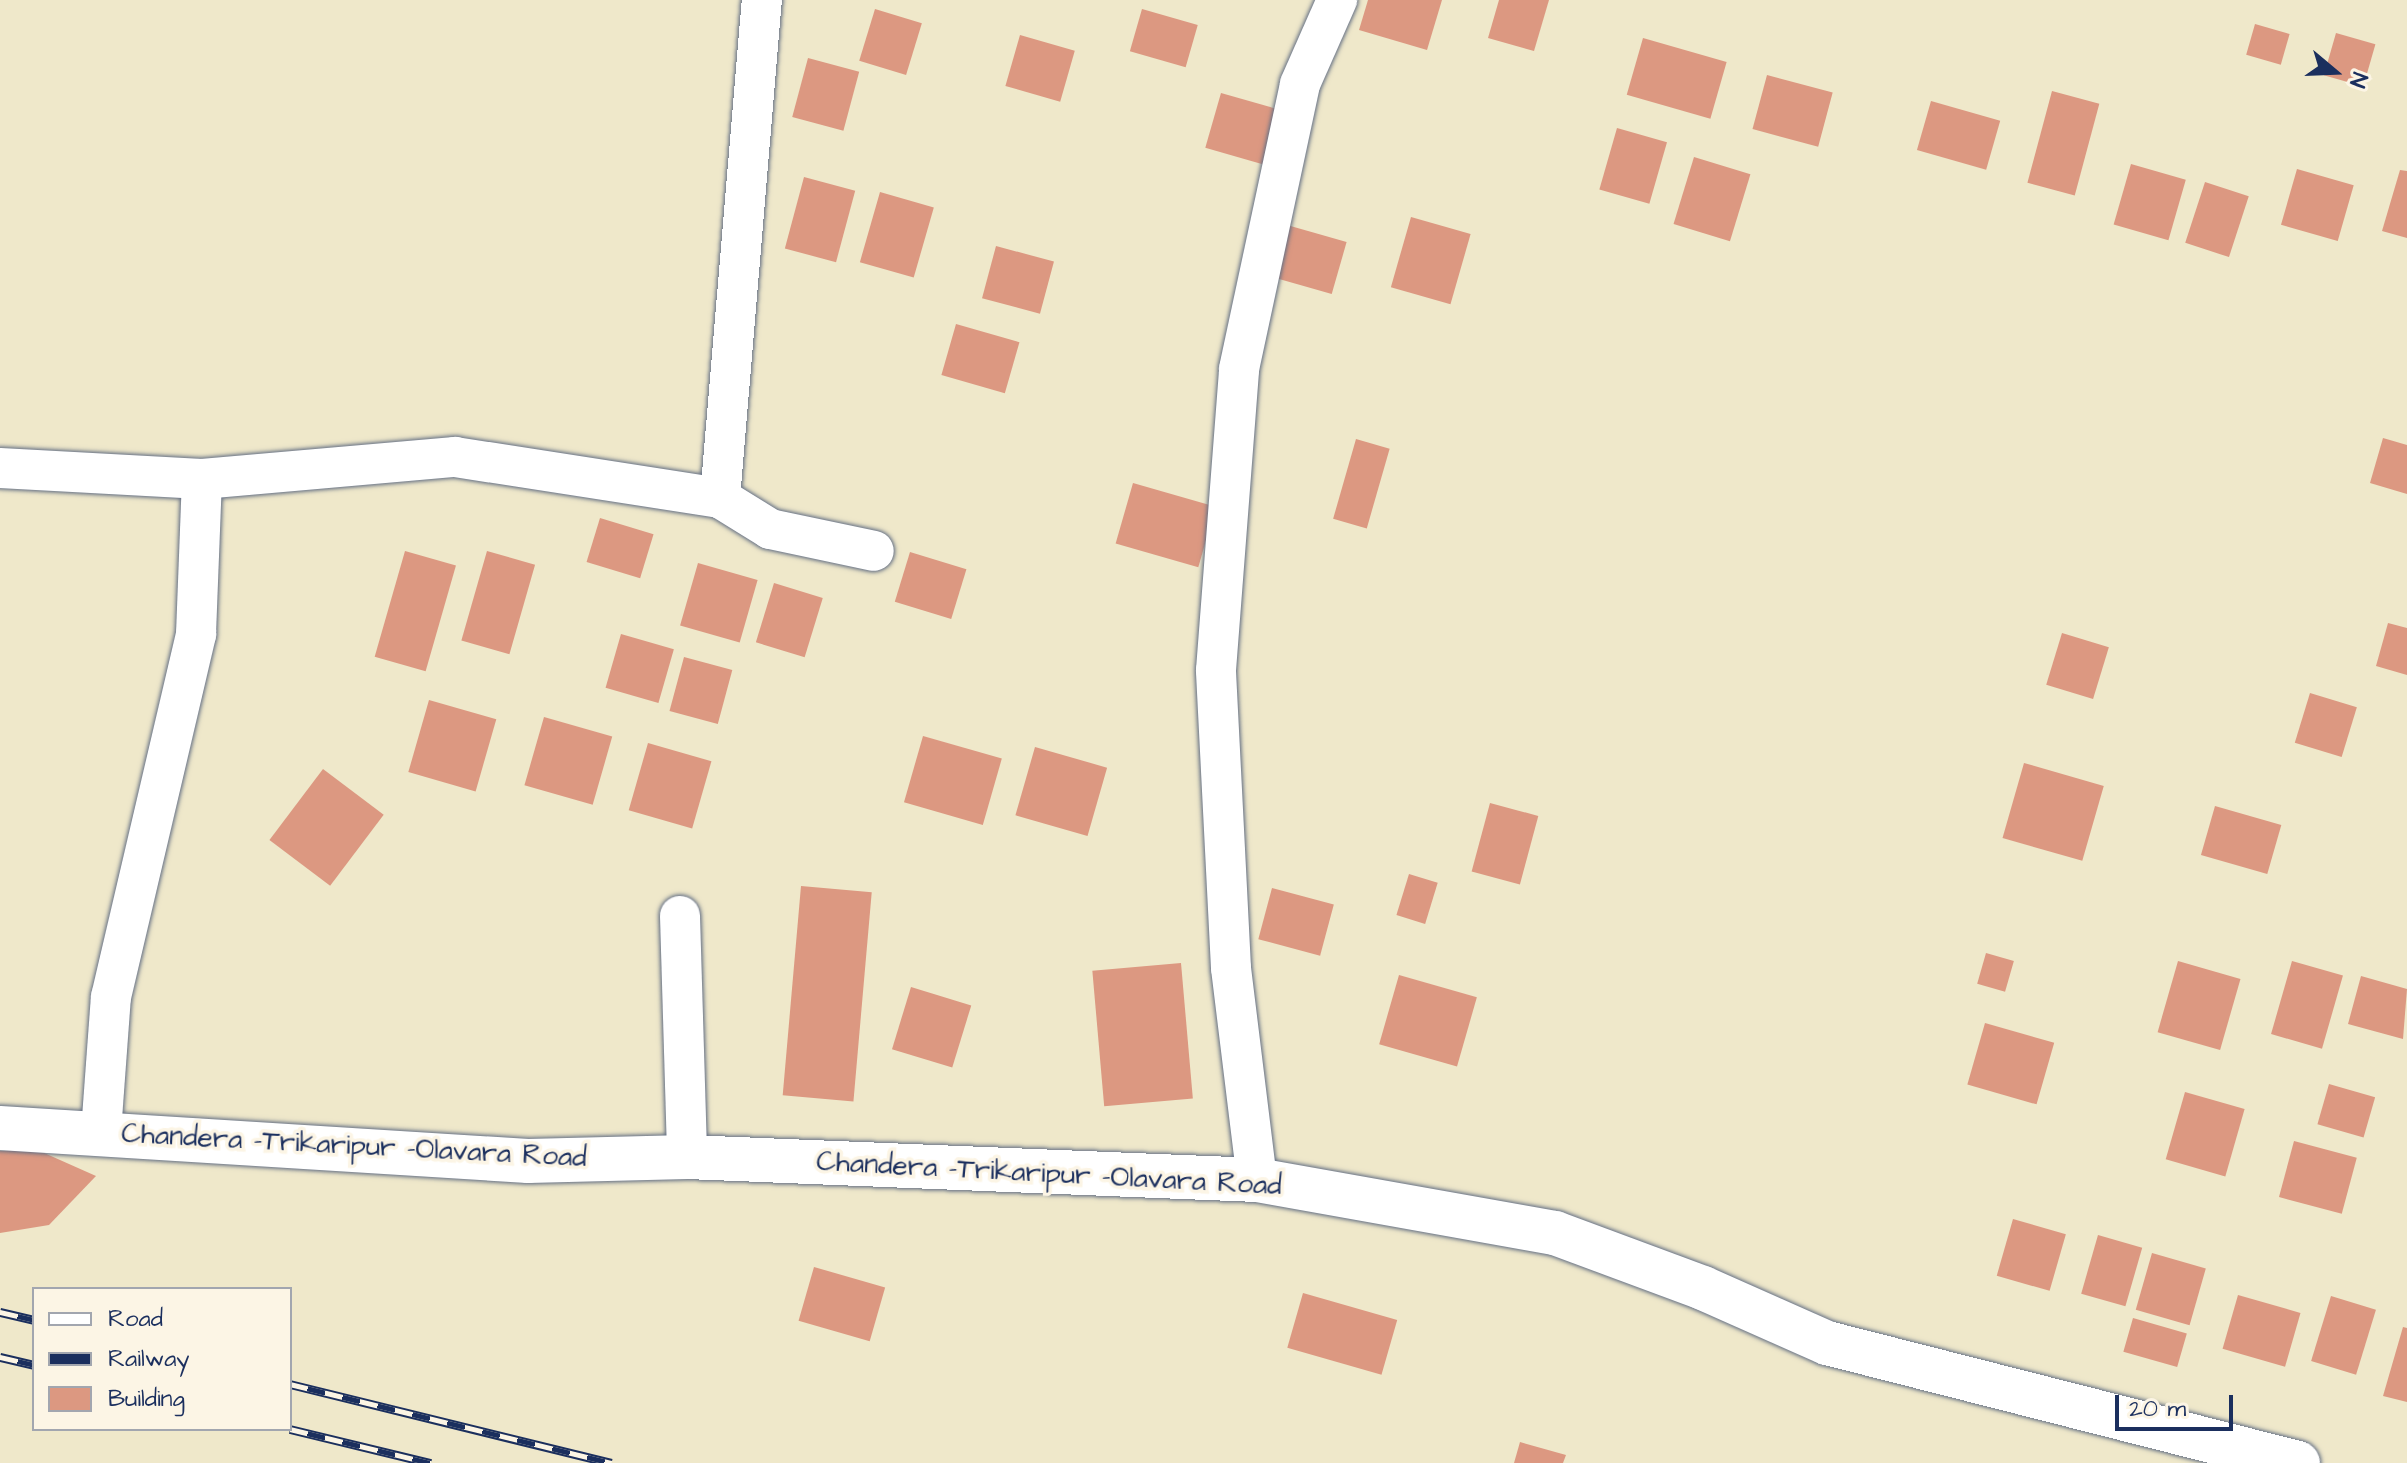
<!DOCTYPE html>
<style>
body{margin:0}
#map{position:relative;width:2407px;height:1463px;overflow:hidden;background:#efe8ca;font-family:"Architects Daughter",sans-serif}
div>[style]{position:absolute}
.building>*{inset:0;background:#dc9881;transform-origin:0 0}
.roads{filter:drop-shadow(0 0 2px #657084) drop-shadow(0 0 2px #657084)}
.minor>*{height:40px;margin:-20px;padding:0 20px;transform-origin:20px;border-radius:20px;background:#fff}
.major>*{height:44px;margin:-22px;padding:0 22px;transform-origin:22px;border-radius:22px;background:#fff}
.rail>*{height:9px;margin-top:-4.5px;transform-origin:0;background:repeating-linear-gradient(90deg,#fcf5e5 0 18px,#1b2f5e 0 36px);box-sizing:border-box;border-block:2px solid #1b2f5e}
span{translate:-50% -50%;white-space:nowrap;text-align:center;line-height:1.15;-webkit-text-stroke:7px #fcf5e5;paint-order:stroke}
.street-label{font-size:28px;color:#1b2f5e}
.legend{position:absolute;left:32px;top:1287px;width:260px;height:144px;box-sizing:border-box;background:#fcf5e5;border:2px solid #a2a6af;margin:0;padding:10px 14px;list-style:none;font-size:24px;color:#1b2f5e}
.legend li{display:flex;align-items:center;gap:16px;height:40px}
.legend b{width:40px;border:2px solid #a2a6af}
.north{position:absolute;left:2295px;top:32px;width:80px;height:80px;-webkit-text-stroke:6px #fcf5e5;paint-order:stroke;rotate:109deg;font-size:22px;font-weight:700;line-height:32px;text-align:center;color:#1b2f5e}
.north::after{content:'';display:block;margin:auto;width:28px;height:36px;background:#1b2f5e;clip-path:polygon(50% 0,100% 100%,50% 72%,0 100%)}
.scale{position:absolute;left:2115px;top:1395px;width:118px;height:36px;box-sizing:border-box;border:4px solid #1b2f5e;border-top:0;padding-left:10px;font-size:24px;line-height:28px;white-space:nowrap;color:#1b2f5e;-webkit-text-stroke:6px #fcf5e5;paint-order:stroke}
</style>
<div id="map">
<div class="building">
<div style="clip-path:polygon(1368px 0,1442px 0,1427px 50px,1359px 30px)"></div>
<div style="clip-path:polygon(1499px 0,1549px 0,1534px 51px,1488px 38px)"></div>
<div style="left:875px;top:9px;width:49px;height:54px;rotate:17deg"></div>
<div style="left:1142px;top:9px;width:58px;height:44px;rotate:16deg"></div>
<div style="left:2255px;top:24px;width:36px;height:32px;rotate:16deg"></div>
<div style="left:2336px;top:33px;width:41px;height:44px;rotate:16deg"></div>
<div style="left:1020px;top:35px;width:57px;height:53px;rotate:16deg"></div>
<div style="left:1643px;top:38px;width:87px;height:59px;rotate:16deg"></div>
<div style="left:808px;top:58px;width:53px;height:61px;rotate:15deg"></div>
<div style="left:1767px;top:75px;width:68px;height:56px;rotate:15deg"></div>
<div style="left:2052px;top:91px;width:49px;height:95px;rotate:15deg"></div>
<div style="left:1221px;top:93px;width:65px;height:57px;rotate:16deg"></div>
<div style="left:1931px;top:101px;width:72px;height:51px;rotate:16deg"></div>
<div style="left:1617px;top:128px;width:52px;height:64px;rotate:16deg"></div>
<div style="left:1694px;top:157px;width:59px;height:70px;rotate:17deg"></div>
<div style="left:2131px;top:164px;width:57px;height:63px;rotate:16deg"></div>
<div style="left:2297px;top:169px;width:59px;height:58px;rotate:16deg"></div>
<div style="clip-path:polygon(2400px 170px,2407px 171px,2407px 238px,2382px 231px)"></div>
<div style="left:804px;top:177px;width:53px;height:74px;rotate:15deg"></div>
<div style="left:2205px;top:182px;width:46px;height:64px;rotate:18deg"></div>
<div style="left:880px;top:192px;width:56px;height:73px;rotate:16deg"></div>
<div style="left:1411px;top:217px;width:62px;height:73px;rotate:16deg"></div>
<div style="left:1287px;top:225px;width:62px;height:54px;rotate:16deg"></div>
<div style="left:996px;top:246px;width:60px;height:54px;rotate:15deg"></div>
<div style="left:956px;top:324px;width:66px;height:53px;rotate:16deg"></div>
<div style="clip-path:polygon(2383px 438px,2407px 445px,2407px 494px,2370px 483px)"></div>
<div style="left:1356px;top:439px;width:35px;height:83px;rotate:16deg"></div>
<div style="left:1133px;top:483px;width:86px;height:63px;rotate:16deg"></div>
<div style="left:600px;top:518px;width:56px;height:46px;rotate:17deg"></div>
<div style="left:405px;top:551px;width:53px;height:110px;rotate:16deg"></div>
<div style="left:487px;top:551px;width:50px;height:93px;rotate:16deg"></div>
<div style="left:910px;top:552px;width:59px;height:52px;rotate:17deg"></div>
<div style="left:698px;top:563px;width:62px;height:65px;rotate:16deg"></div>
<div style="left:774px;top:583px;width:51px;height:62px;rotate:17deg"></div>
<div style="clip-path:polygon(2388px 623px,2407px 628px,2407px 675px,2376px 666px)"></div>
<div style="left:2062px;top:633px;width:49px;height:54px;rotate:17deg"></div>
<div style="left:621px;top:634px;width:55px;height:56px;rotate:16deg"></div>
<div style="left:684px;top:657px;width:50px;height:56px;rotate:15deg"></div>
<div style="left:2310px;top:693px;width:49px;height:52px;rotate:17deg"></div>
<div style="left:429px;top:700px;width:70px;height:75px;rotate:16deg"></div>
<div style="left:544px;top:717px;width:71px;height:71px;rotate:16deg"></div>
<div style="left:923px;top:736px;width:82px;height:69px;rotate:16deg"></div>
<div style="left:648px;top:743px;width:66px;height:70px;rotate:16deg"></div>
<div style="left:1035px;top:747px;width:75px;height:71px;rotate:16deg"></div>
<div style="left:2024px;top:763px;width:83px;height:78px;rotate:16deg"></div>
<div style="left:323px;top:769px;width:76px;height:89px;rotate:37deg"></div>
<div style="left:1490px;top:803px;width:50px;height:71px;rotate:15deg"></div>
<div style="left:2215px;top:806px;width:69px;height:51px;rotate:16deg"></div>
<div style="left:1409px;top:874px;width:30px;height:43px;rotate:17deg"></div>
<div style="left:801px;top:886px;width:71px;height:210px;rotate:5deg"></div>
<div style="left:1272px;top:888px;width:64px;height:53px;rotate:15deg"></div>
<div style="left:1986px;top:953px;width:29px;height:32px;rotate:16deg"></div>
<div style="left:2178px;top:961px;width:65px;height:74px;rotate:16deg"></div>
<div style="left:2292px;top:961px;width:53px;height:76px;rotate:16deg"></div>
<div style="left:1181px;top:963px;width:136px;height:89px;rotate:85deg"></div>
<div style="left:1399px;top:975px;width:81px;height:72px;rotate:16deg"></div>
<div style="clip-path:polygon(2361px 976px,2407px 989px,2403px 1039px,2348px 1024px)"></div>
<div style="left:911px;top:987px;width:63px;height:65px;rotate:17deg"></div>
<div style="left:1985px;top:1023px;width:72px;height:64px;rotate:16deg"></div>
<div style="left:2329px;top:1084px;width:48px;height:42px;rotate:16deg"></div>
<div style="left:2185px;top:1092px;width:62px;height:70px;rotate:16deg"></div>
<div style="left:2294px;top:1141px;width:65px;height:58px;rotate:15deg"></div>
<div style="clip-path:polygon(33px 1148px,96px 1176px,49px 1225px,0 1233px,0 1151px)"></div>
<div style="left:2013px;top:1219px;width:55px;height:59px;rotate:16deg"></div>
<div style="left:2098px;top:1235px;width:46px;height:61px;rotate:16deg"></div>
<div style="left:2152px;top:1253px;width:56px;height:59px;rotate:16deg"></div>
<div style="left:814px;top:1267px;width:74px;height:56px;rotate:16deg"></div>
<div style="left:1303px;top:1293px;width:98px;height:57px;rotate:16deg"></div>
<div style="left:2238px;top:1295px;width:65px;height:56px;rotate:16deg"></div>
<div style="left:2331px;top:1296px;width:47px;height:68px;rotate:17deg"></div>
<div style="left:2133px;top:1318px;width:56px;height:35px;rotate:16deg"></div>
<div style="clip-path:polygon(2403px 1327px,2407px 1328px,2407px 1402px,2383px 1396px)"></div>
<div style="clip-path:polygon(1520px 1442px,1566px 1455px,1563px 1463px,1514px 1463px)"></div>
</div>
<div class="roads">
<div class="minor">
<div style="left:0;top:468px;width:202px;rotate:3.1deg"></div>
<div style="left:202px;top:479px;width:254px;rotate:-5deg"></div>
<div style="left:455px;top:457px;width:268px;rotate:8.8deg"></div>
<div style="left:720px;top:498px;width:59px;rotate:31.8deg"></div>
<div style="left:770px;top:529px;width:106px;rotate:11.9deg"></div>
<div style="left:720px;top:498px;width:500px;rotate:-85.2deg"></div>
<div style="left:680px;top:916px;width:241px;rotate:88.3deg"></div>
<div style="left:101px;top:1132px;width:135px;rotate:-85.8deg"></div>
<div style="left:111px;top:997px;width:373px;rotate:-76.8deg"></div>
<div style="left:196px;top:634px;width:155px;rotate:-87.8deg"></div>
<div style="left:1257px;top:1180px;width:214px;rotate:-97deg"></div>
<div style="left:1231px;top:968px;width:298px;rotate:-92.9deg"></div>
<div style="left:1216px;top:670px;width:302px;rotate:-85.6deg"></div>
<div style="left:1239px;top:369px;width:291px;rotate:-77.9deg"></div>
<div style="left:1300px;top:84px;width:92px;rotate:-66.2deg"></div>
</div>
<div class="major">
<div style="left:0;top:1128px;width:529px;rotate:3.58deg"></div>
<div style="left:528px;top:1161px;width:159px;rotate:-1.4deg"></div>
<div style="left:687px;top:1157px;width:570px;rotate:2.31deg"></div>
<div style="left:1257px;top:1180px;width:303px;rotate:10.1deg"></div>
<div style="left:1555px;top:1233px;width:158px;rotate:20.4deg"></div>
<div style="left:1703px;top:1288px;width:136px;rotate:23.9deg"></div>
<div style="left:1827px;top:1343px;width:486px;rotate:14.3deg"></div>
</div>
</div>
<div class="rail">
<div style="left:0;top:1312px;width:35px;rotate:13deg"></div>
<div style="left:0;top:1357px;width:35px;rotate:13deg"></div>
<div style="left:290px;top:1384px;width:331px;rotate:13.8deg"></div>
<div style="left:290px;top:1429px;width:145px;rotate:13.6deg"></div>
</div>
<div class="street-label">
<span style="left:354px;top:1146px;rotate:3deg">Chandera -Trikaripur -Olavara Road</span>
<span style="left:1049px;top:1174px;rotate:3deg">Chandera -Trikaripur -Olavara Road</span>
</div>
<ul class="legend">
<li><b style="height:10px;background:#fff"></b>Road</li>
<li><b style="height:10px;background:#1b2f5e"></b>Railway</li>
<li><b style="height:22px;background:#dc9881"></b>Building</li>
</ul>
<div class="north">N</div>
<div class="scale">20 m</div>
</div>
